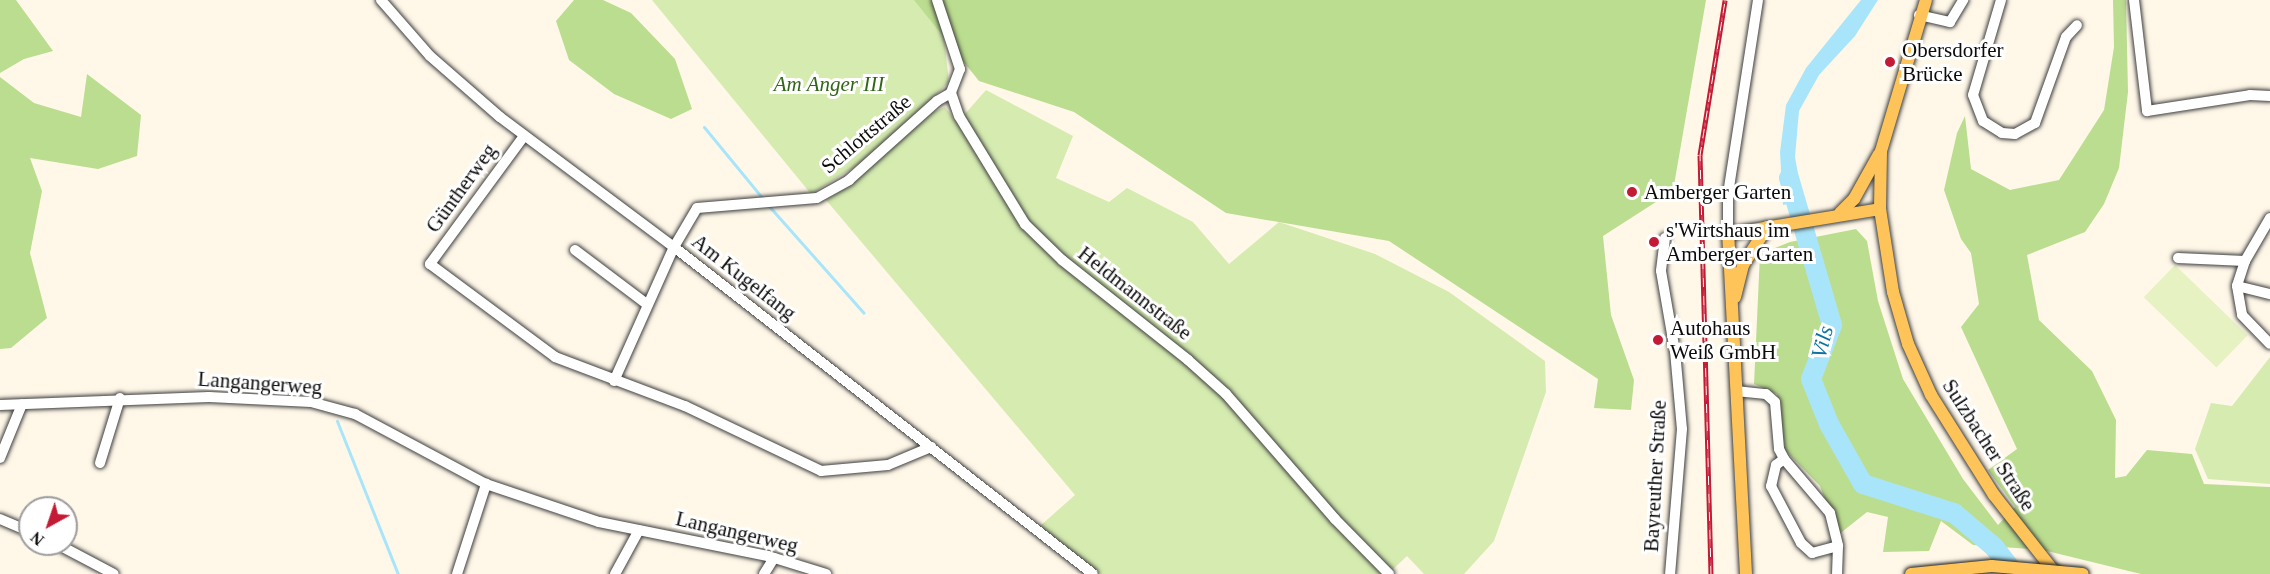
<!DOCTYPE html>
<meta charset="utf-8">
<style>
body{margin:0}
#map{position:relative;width:2270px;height:574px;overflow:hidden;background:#fff8e9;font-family:"Times New Roman",serif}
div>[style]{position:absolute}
.green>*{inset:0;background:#d5ebb0}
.forest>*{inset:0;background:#bbdd8f}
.pitch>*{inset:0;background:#e7f2c3;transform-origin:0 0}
.water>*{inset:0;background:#a9e5fa}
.stream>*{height:3px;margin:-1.5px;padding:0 1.5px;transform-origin:1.5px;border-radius:1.5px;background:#a9e5fa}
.river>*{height:20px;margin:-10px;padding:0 10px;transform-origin:10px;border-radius:10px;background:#a9e5fa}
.roads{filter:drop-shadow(0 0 2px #3e3e3e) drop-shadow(0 0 2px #3e3e3e)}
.minor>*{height:10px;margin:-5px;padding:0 5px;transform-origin:5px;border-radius:5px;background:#fff}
.major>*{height:12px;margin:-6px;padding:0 6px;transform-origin:6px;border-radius:6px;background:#ffc459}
.rail>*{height:5px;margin-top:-2.5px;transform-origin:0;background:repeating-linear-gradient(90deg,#fff 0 9px,#c31b35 0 18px);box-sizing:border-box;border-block:2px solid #c31b35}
.bridges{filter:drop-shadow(0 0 2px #1c1c1c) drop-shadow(0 0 2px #1c1c1c)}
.major-bridge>*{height:12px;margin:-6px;padding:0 6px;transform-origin:6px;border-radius:6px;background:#ffc459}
.dots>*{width:16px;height:16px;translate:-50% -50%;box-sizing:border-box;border:3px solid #fff;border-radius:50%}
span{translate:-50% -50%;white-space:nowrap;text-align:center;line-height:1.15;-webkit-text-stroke:6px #fff;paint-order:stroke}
.poi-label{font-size:21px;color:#0b0b0b}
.left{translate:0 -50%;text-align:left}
.park-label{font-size:21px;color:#316618;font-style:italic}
.street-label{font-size:21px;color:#0b0b0b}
.water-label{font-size:22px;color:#0d72a3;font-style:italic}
.north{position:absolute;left:18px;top:496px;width:60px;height:60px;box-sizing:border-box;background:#fff;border:2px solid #9d9d9d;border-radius:50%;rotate:220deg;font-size:16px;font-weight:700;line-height:24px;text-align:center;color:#0b0b0b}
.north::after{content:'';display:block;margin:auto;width:21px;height:27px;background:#c31b35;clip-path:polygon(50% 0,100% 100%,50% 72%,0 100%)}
</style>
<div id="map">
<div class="green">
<div style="clip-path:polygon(652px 0,933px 0,943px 30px,949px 82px,877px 153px,811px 194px)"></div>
<div style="clip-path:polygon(986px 90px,1073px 136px,1056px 178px,1109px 202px,1127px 188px,1193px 222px,1229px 264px,1279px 222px,1375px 254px,1449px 292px,1545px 361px,1546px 392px,1494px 541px,1464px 574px,1424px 574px,1407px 556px,1388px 574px,1099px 574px,1040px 526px,1075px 495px,826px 200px,846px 188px,933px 112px,945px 107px,957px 123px)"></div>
<div style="clip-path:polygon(2270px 357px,2270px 484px,2208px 479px,2195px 449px,2211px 403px,2232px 406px)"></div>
</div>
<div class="forest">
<div style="clip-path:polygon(0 0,16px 0,53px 51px,24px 59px,0 73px)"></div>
<div style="clip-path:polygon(574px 0,603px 0,631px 13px,675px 59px,692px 109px,671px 119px,614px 94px,569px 60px,556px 21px)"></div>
<div style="clip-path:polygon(914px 0,1706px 0,1673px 191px,1603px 236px,1611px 315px,1634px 380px,1631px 410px,1594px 408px,1598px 379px,1389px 241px,1226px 213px,1074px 112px,979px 81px)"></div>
<div style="clip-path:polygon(2113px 0,2126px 0,2128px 92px,2119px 168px,2104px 204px,2085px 232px,2027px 255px,2039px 320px,2092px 371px,2116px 420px,2115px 478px,2126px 476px,2147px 450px,2192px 454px,2204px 484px,2270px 487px,2270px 574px,2141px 574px,2043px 550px,1973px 545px,1941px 521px,1929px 551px,1883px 552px,1888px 517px,1867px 512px,1838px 535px,1820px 486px,1785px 450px,1777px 394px,1754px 384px,1760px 254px,1790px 242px,1856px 229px,1867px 241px,1878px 301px,1903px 379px,1963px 479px,1998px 525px,2015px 507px,1988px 470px,2017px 449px,1961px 327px,1979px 304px,1971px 253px,1961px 239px,1944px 190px,1957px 133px,1965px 116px,1971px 169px,2010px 190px,2059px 180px,2104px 110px,2114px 47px)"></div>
<div style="clip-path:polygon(87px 74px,141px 115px,137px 156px,98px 169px,30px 158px,42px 191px,30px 253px,47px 318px,11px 348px,0 349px,0 77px,34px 103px,81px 117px)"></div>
</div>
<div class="pitch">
<div style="left:2175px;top:265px;width:101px;height:45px;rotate:44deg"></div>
</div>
<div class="water">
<div style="clip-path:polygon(1861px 0,1878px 0,1855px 36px,1819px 75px,1799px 111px,1795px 157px,1803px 201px,1783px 205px,1780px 152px,1786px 105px,1806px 68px)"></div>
</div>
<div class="stream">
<div style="left:704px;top:127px;width:94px;rotate:50.6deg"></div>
<div style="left:768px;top:205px;width:144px;rotate:48.4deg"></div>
<div style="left:337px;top:421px;width:165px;rotate:68.3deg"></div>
</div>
<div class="river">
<div style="left:1789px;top:178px;width:153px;rotate:73.7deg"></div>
<div style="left:1832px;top:325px;width:58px;rotate:111.3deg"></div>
<div style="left:1811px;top:379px;width:48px;rotate:68.2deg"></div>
<div style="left:1829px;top:424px;width:69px;rotate:60.5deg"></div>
<div style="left:1863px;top:484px;width:96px;rotate:17.7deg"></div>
<div style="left:1954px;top:513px;width:52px;rotate:40.4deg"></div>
<div style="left:1994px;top:547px;width:34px;rotate:52deg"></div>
</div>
<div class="roads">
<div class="minor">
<div style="left:381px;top:0;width:74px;rotate:48.8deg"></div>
<div style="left:430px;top:56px;width:93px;rotate:41.1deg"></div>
<div style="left:500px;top:117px;width:217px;rotate:36.8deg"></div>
<div style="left:674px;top:247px;width:531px;rotate:37.97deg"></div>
<div style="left:937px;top:0;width:73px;rotate:71.6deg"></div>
<div style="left:960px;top:69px;width:26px;rotate:111deg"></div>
<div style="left:951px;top:93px;width:24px;rotate:71deg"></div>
<div style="left:959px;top:116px;width:127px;rotate:58.6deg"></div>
<div style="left:1025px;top:224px;width:52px;rotate:44.2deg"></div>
<div style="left:1062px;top:260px;width:161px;rotate:38.4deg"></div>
<div style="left:1188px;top:360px;width:51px;rotate:41.8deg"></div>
<div style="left:1226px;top:394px;width:166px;rotate:48.9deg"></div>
<div style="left:1335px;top:519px;width:77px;rotate:45.5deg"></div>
<div style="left:2001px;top:0;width:99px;rotate:106.4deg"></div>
<div style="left:1973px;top:95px;width:28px;rotate:69deg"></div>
<div style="left:1983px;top:121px;width:22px;rotate:32deg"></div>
<div style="left:2002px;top:133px;width:13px;rotate:4deg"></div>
<div style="left:2015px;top:134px;width:23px;rotate:-29deg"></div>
<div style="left:2035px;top:123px;width:91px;rotate:-70.2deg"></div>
<div style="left:2066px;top:37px;width:16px;rotate:-47deg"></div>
<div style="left:2134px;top:0;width:112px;rotate:83.3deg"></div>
<div style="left:2147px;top:111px;width:104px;rotate:-8.8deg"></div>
<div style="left:2250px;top:95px;width:20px;rotate:3deg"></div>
<div style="left:1919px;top:15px;width:32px;rotate:13deg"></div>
<div style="left:1950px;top:22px;width:26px;rotate:-59deg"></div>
<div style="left:524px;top:136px;width:159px;rotate:126.3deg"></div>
<div style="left:430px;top:264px;width:156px;rotate:36.6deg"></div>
<div style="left:555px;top:357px;width:139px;rotate:20.7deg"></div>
<div style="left:685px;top:406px;width:151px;rotate:25.5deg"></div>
<div style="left:821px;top:471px;width:67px;rotate:-5.1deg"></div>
<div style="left:888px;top:465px;width:47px;rotate:-22.7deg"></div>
<div style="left:2270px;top:218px;width:50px;rotate:120.2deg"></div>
<div style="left:2245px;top:261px;width:26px;rotate:108deg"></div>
<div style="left:2237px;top:286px;width:29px;rotate:80deg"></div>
<div style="left:2242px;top:315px;width:40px;rotate:46deg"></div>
<div style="left:1728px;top:234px;width:40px;rotate:-90deg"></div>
<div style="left:1728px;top:194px;width:196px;rotate:-81.2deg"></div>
<div style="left:1665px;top:238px;width:33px;rotate:97deg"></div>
<div style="left:1661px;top:271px;width:81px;rotate:80.1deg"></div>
<div style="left:1675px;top:351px;width:78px;rotate:84.9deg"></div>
<div style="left:1682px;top:429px;width:145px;rotate:94.7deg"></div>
<div style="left:575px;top:250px;width:91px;rotate:37deg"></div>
<div style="left:2178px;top:258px;width:67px;rotate:2.6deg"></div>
<div style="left:2237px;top:286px;width:34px;rotate:14deg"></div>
<div style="left:614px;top:381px;width:147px;rotate:-65.9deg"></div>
<div style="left:674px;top:247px;width:45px;rotate:-59.5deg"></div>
<div style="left:697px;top:208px;width:120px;rotate:-4.8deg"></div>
<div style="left:817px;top:198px;width:37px;rotate:-29deg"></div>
<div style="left:849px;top:180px;width:118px;rotate:-41.9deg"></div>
<div style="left:937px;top:101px;width:16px;rotate:-30deg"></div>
<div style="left:1736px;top:391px;width:30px;rotate:6deg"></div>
<div style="left:1766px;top:394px;width:12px;rotate:42deg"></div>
<div style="left:1775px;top:402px;width:47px;rotate:85.1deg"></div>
<div style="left:1779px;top:449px;width:11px;rotate:63deg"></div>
<div style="left:1784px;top:459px;width:71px;rotate:49.6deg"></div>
<div style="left:1830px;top:513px;width:34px;rotate:76deg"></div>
<div style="left:1838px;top:546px;width:28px;rotate:92deg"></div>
<div style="left:0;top:405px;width:209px;rotate:-2.2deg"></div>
<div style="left:209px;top:397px;width:102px;rotate:2.8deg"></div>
<div style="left:311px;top:402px;width:46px;rotate:15.3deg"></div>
<div style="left:355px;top:414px;width:149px;rotate:28.1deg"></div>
<div style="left:486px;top:484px;width:119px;rotate:18.6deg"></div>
<div style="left:599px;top:522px;width:172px;rotate:11.4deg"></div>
<div style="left:768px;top:556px;width:61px;rotate:17.2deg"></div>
<div style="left:0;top:458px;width:58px;rotate:-67.8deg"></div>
<div style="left:1784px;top:459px;width:10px;rotate:143deg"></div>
<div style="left:1776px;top:465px;width:22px;rotate:103deg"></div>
<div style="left:1771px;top:486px;width:64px;rotate:62.2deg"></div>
<div style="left:1801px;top:543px;width:15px;rotate:42deg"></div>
<div style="left:1812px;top:553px;width:27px;rotate:-15deg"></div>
<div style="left:100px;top:463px;width:68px;rotate:-72.9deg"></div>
<div style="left:0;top:519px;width:33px;rotate:23deg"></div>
<div style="left:57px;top:544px;width:64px;rotate:27.8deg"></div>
<div style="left:457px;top:574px;width:95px;rotate:-72.1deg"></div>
<div style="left:615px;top:574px;width:50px;rotate:-61.4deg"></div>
<div style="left:764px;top:574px;width:19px;rotate:-58deg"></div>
</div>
<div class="major">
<div style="left:1926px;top:0;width:158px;rotate:106.6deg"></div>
<div style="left:1881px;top:151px;width:58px;rotate:91deg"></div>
<div style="left:1880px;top:209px;width:84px;rotate:81.1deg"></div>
<div style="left:1893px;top:292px;width:54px;rotate:73.9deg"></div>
<div style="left:1908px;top:344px;width:56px;rotate:65.7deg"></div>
<div style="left:1931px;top:395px;width:118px;rotate:57.8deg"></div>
<div style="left:1994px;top:495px;width:100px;rotate:51.9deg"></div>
<div style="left:1840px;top:213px;width:20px;rotate:-45deg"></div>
<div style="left:1854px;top:199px;width:51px;rotate:-60.9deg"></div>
<div style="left:1735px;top:297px;width:33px;rotate:-76deg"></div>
<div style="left:1743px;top:265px;width:45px;rotate:-57.7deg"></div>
<div style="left:1746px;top:574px;width:340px;rotate:-93deg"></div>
<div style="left:1728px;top:234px;width:154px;rotate:-9.3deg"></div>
</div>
</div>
<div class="rail">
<div style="left:1711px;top:574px;width:419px;rotate:-91.5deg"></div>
<div style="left:1700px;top:155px;width:157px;rotate:-80.8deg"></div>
</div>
<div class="bridges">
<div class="major-bridge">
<div style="left:1911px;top:574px;width:81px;rotate:-5.6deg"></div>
<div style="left:1992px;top:566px;width:91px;rotate:5deg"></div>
</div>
</div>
<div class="dots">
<div style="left:1890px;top:62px;background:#c31b35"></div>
<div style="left:1632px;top:192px;background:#c31b35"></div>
<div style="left:1654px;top:242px;background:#c31b35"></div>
<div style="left:1658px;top:340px;background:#c31b35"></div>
</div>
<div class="poi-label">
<span class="left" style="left:1902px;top:62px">Obersdorfer<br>Brücke</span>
<span class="left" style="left:1644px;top:192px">Amberger Garten</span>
<span class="left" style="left:1666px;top:242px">s'Wirtshaus im<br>Amberger Garten</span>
<span class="left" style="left:1670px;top:340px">Autohaus<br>Weiß GmbH</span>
</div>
<div class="park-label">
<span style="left:829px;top:84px">Am Anger III</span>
</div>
<div class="street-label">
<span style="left:866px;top:134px;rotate:-40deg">Schlottstraße</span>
<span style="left:461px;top:188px;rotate:-54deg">Güntherweg</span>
<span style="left:744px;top:277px;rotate:38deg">Am Kugelfang</span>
<span style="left:1135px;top:293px;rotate:38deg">Heldmannstraße</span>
<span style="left:260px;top:383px;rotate:4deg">Langangerweg</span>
<span style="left:1989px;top:445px;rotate:57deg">Sulzbacher Straße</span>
<span style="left:1655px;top:476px;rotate:-87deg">Bayreuther Straße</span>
<span style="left:737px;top:532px;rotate:13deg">Langangerweg</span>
</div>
<div class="water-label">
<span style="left:1822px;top:342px;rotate:-75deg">Vils</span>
</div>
<div class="north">N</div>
</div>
